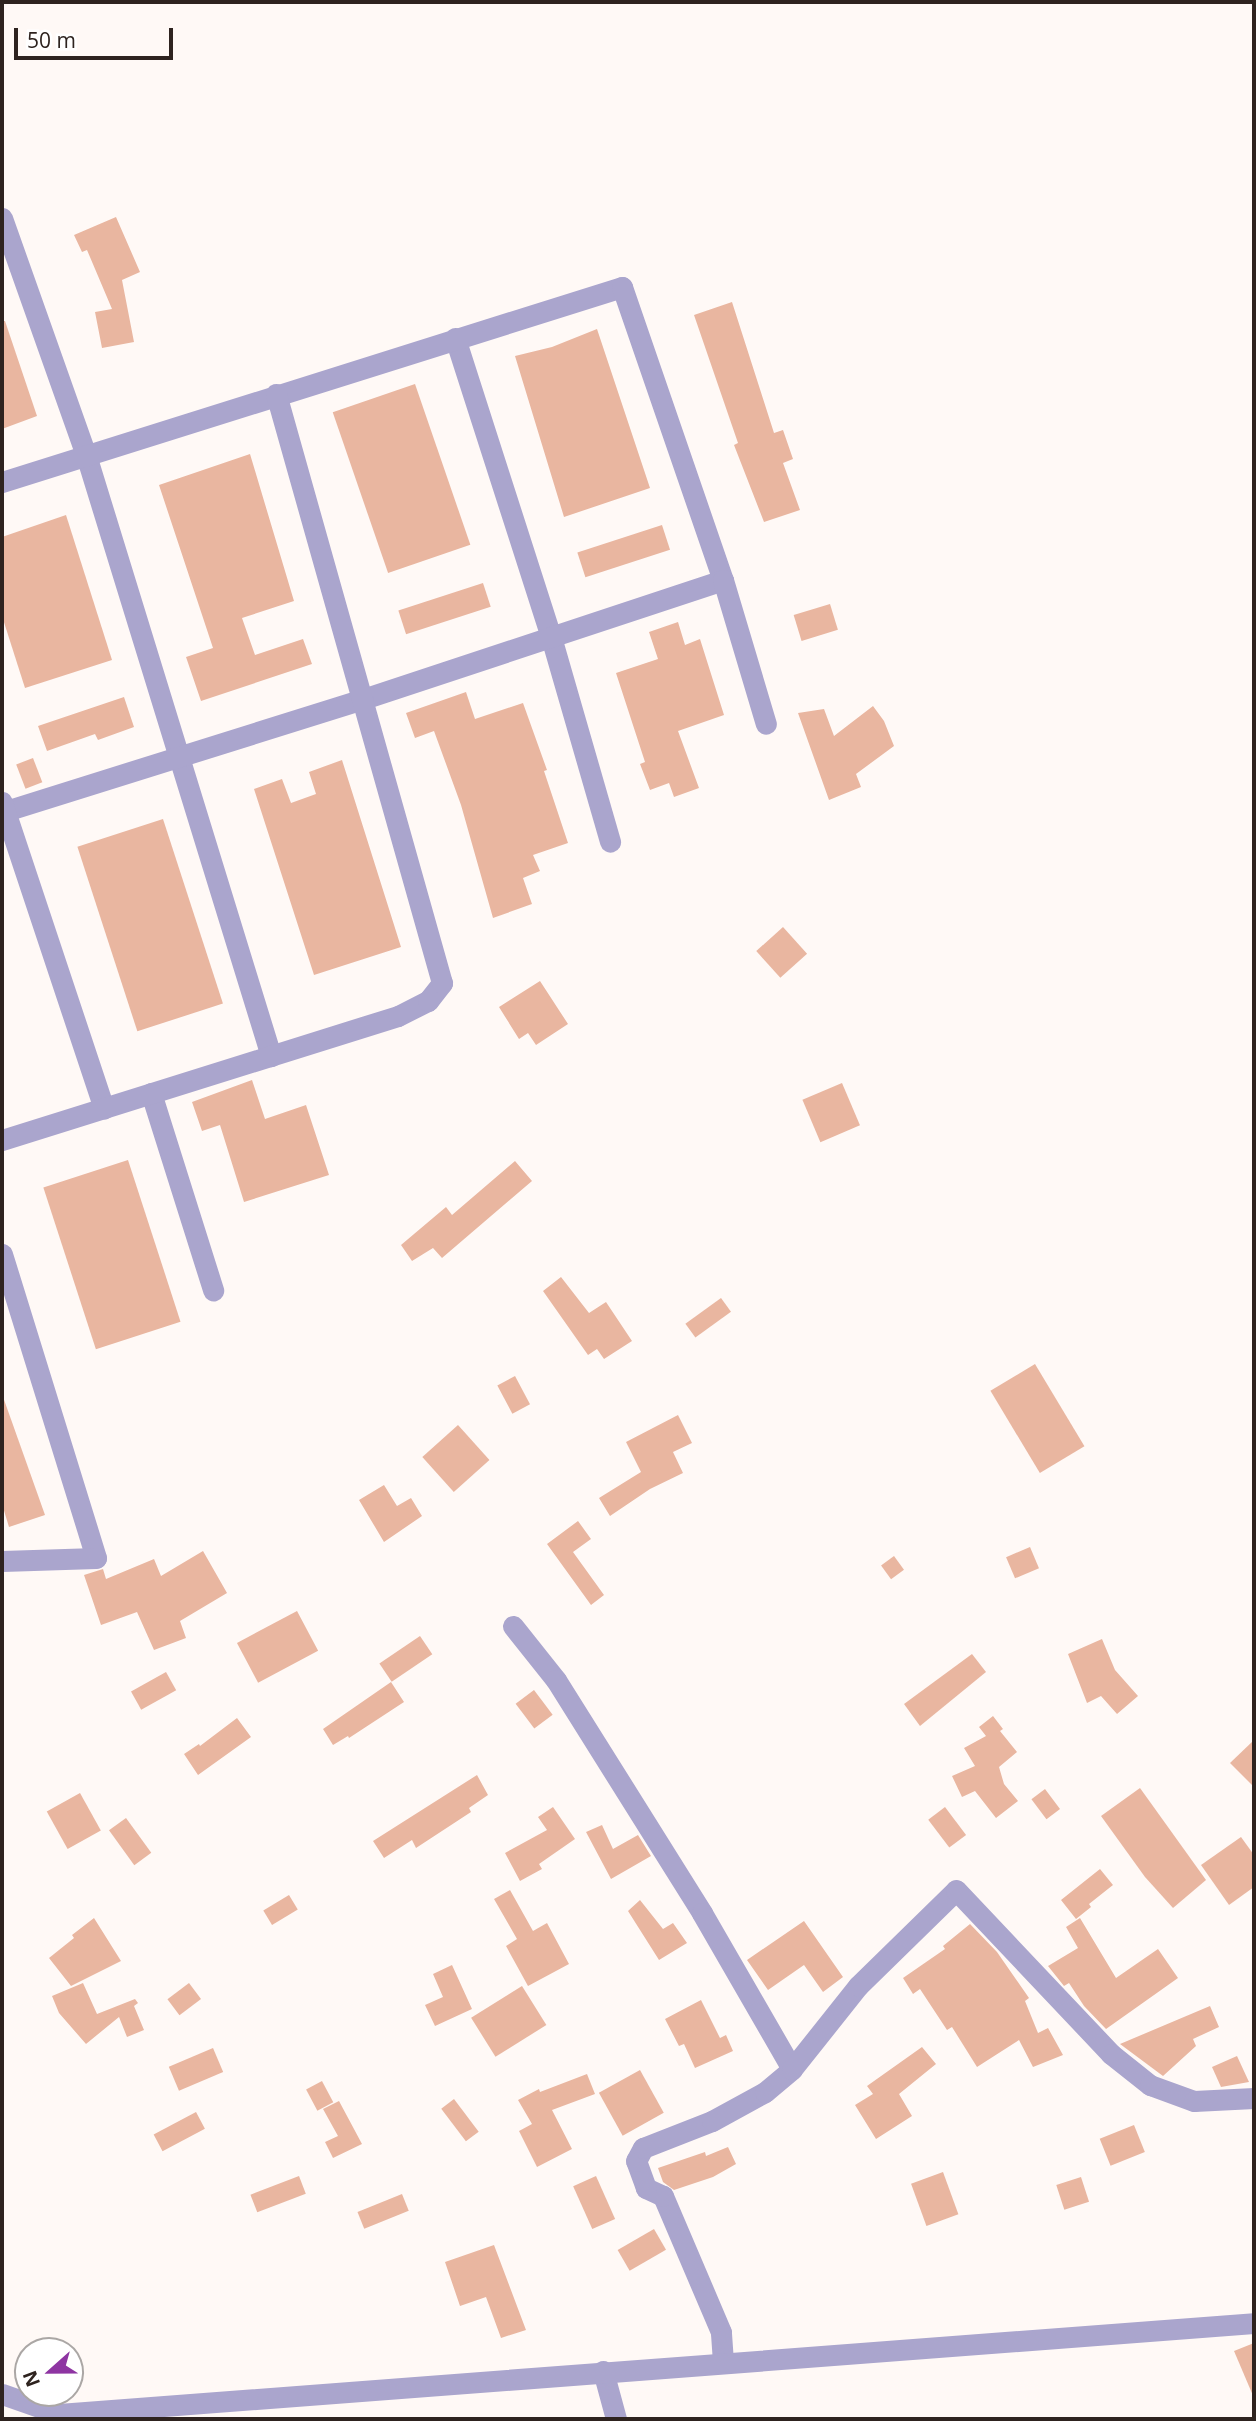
<!DOCTYPE html>
<style>
body{margin:0}
#map{position:relative;width:1256px;height:2421px;overflow:hidden;background:#fff9f6;font-family:"Open Sans",sans-serif}
div>[style]{position:absolute}
.building>*{inset:0;background:#e9b6a0;transform-origin:0 0}
.street>*{height:21px;margin:-10.5px;padding:0 10.5px;transform-origin:10.5px;border-radius:10.5px;background:#aaa5cd}
span{translate:-50% -50%;white-space:nowrap;text-align:center;line-height:1.15;-webkit-text-stroke:5px #fff;paint-order:stroke}
.frame{position:absolute;inset:0;border:4px solid #2e231f;pointer-events:none}
.north{position:absolute;left:14px;top:2337px;width:70px;height:70px;box-sizing:border-box;background:#fff;border:2px solid #aba7a5;border-radius:50%;rotate:249deg;font-size:19px;font-weight:700;line-height:28px;text-align:center;color:#2e231f}
.north::after{content:'';display:block;margin:auto;width:24px;height:32px;background:#8e35a2;clip-path:polygon(50% 0,100% 100%,50% 72%,0 100%)}
.scale{position:absolute;left:14px;top:28px;width:159px;height:32px;box-sizing:border-box;border:4px solid #2e231f;border-top:0;padding-left:9px;font-size:21px;line-height:24px;white-space:nowrap;color:#2e231f;-webkit-text-stroke:5px #fff;paint-order:stroke}
</style>
<div id="map">
<div class="building">
<div style="clip-path:polygon(116px 217px,140px 272px,122px 280px,134px 342px,102px 348px,95px 312px,112px 309px,87px 250px,82px 252px,74px 235px)"></div>
<div style="clip-path:polygon(732px 302px,774px 433px,783px 430px,793px 459px,783px 463px,800px 510px,764px 522px,734px 445px,738px 443px,694px 315px)"></div>
<div style="clip-path:polygon(2px 321px,5px 321px,37px 416px,2px 429px)"></div>
<div style="clip-path:polygon(597px 329px,650px 488px,564px 517px,515px 356px,552px 347px)"></div>
<div style="left:415px;top:384px;width:170px;height:87px;rotate:71deg"></div>
<div style="clip-path:polygon(250px 454px,294px 601px,242px 618px,255px 655px,303px 639px,312px 664px,201px 701px,186px 657px,213px 648px,159px 485px)"></div>
<div style="clip-path:polygon(66px 515px,112px 660px,25px 688px,2px 616px,2px 537px)"></div>
<div style="left:662px;top:525px;width:26px;height:89px;rotate:72deg"></div>
<div style="left:483px;top:583px;width:25px;height:89px;rotate:72deg"></div>
<div style="left:830px;top:604px;width:27px;height:38px;rotate:73deg"></div>
<div style="clip-path:polygon(678px 622px,685px 645px,700px 639px,724px 715px,678px 731px,699px 788px,674px 797px,669px 783px,650px 790px,640px 764px,645px 762px,616px 673px,658px 659px,649px 632px)"></div>
<div style="clip-path:polygon(466px 692px,475px 719px,523px 703px,547px 770px,544px 771px,568px 843px,533px 855px,540px 871px,523px 878px,532px 904px,493px 918px,461px 805px,434px 731px,415px 738px,406px 713px)"></div>
<div style="clip-path:polygon(124px 697px,134px 727px,98px 740px,95px 734px,47px 751px,38px 726px)"></div>
<div style="clip-path:polygon(873px 706px,884px 721px,894px 746px,856px 774px,861px 787px,829px 800px,798px 713px,824px 709px,834px 736px)"></div>
<div style="left:33px;top:758px;width:26px;height:18px;rotate:69deg"></div>
<div style="clip-path:polygon(342px 760px,401px 947px,314px 975px,254px 789px,282px 779px,291px 803px,316px 794px,309px 772px)"></div>
<div style="left:163px;top:819px;width:194px;height:90px;rotate:72deg"></div>
<div style="left:783px;top:927px;width:36px;height:36px;rotate:48deg"></div>
<div style="clip-path:polygon(540px 981px,568px 1024px,536px 1045px,528px 1033px,519px 1039px,499px 1007px)"></div>
<div style="clip-path:polygon(252px 1080px,265px 1119px,306px 1105px,329px 1175px,244px 1202px,220px 1125px,202px 1131px,192px 1102px)"></div>
<div style="left:842px;top:1083px;width:46px;height:43px;rotate:67deg"></div>
<div style="left:128px;top:1160px;width:170px;height:89px;rotate:72deg"></div>
<div style="clip-path:polygon(515px 1161px,532px 1181px,442px 1258px,433px 1248px,412px 1261px,401px 1245px,446px 1207px,452px 1215px)"></div>
<div style="clip-path:polygon(561px 1277px,589px 1313px,606px 1302px,632px 1341px,604px 1359px,597px 1349px,588px 1355px,543px 1291px)"></div>
<div style="left:721px;top:1298px;width:17px;height:44px;rotate:54deg"></div>
<div style="left:1035px;top:1364px;width:96px;height:52px;rotate:59deg"></div>
<div style="left:515px;top:1376px;width:32px;height:20px;rotate:62deg"></div>
<div style="clip-path:polygon(2px 1394px,45px 1515px,9px 1527px,2px 1504px)"></div>
<div style="clip-path:polygon(678px 1415px,692px 1443px,673px 1452px,683px 1473px,650px 1489px,610px 1516px,599px 1498px,641px 1472px,626px 1442px)"></div>
<div style="left:458px;top:1425px;width:47px;height:48px;rotate:48deg"></div>
<div style="clip-path:polygon(384px 1485px,397px 1506px,411px 1498px,422px 1516px,384px 1542px,359px 1500px)"></div>
<div style="clip-path:polygon(578px 1521px,591px 1539px,573px 1552px,604px 1595px,591px 1605px,547px 1544px)"></div>
<div style="left:1030px;top:1547px;width:23px;height:26px;rotate:67deg"></div>
<div style="clip-path:polygon(203px 1551px,227px 1593px,180px 1621px,186px 1638px,154px 1650px,137px 1612px,101px 1625px,84px 1575px,103px 1569px,106px 1579px,154px 1559px,161px 1576px)"></div>
<div style="left:894px;top:1556px;width:17px;height:16px;rotate:54deg"></div>
<div style="left:297px;top:1611px;width:45px;height:68px;rotate:62deg"></div>
<div style="left:420px;top:1636px;width:22px;height:49px;rotate:56deg"></div>
<div style="clip-path:polygon(1102px 1639px,1115px 1670px,1138px 1696px,1117px 1714px,1101px 1696px,1087px 1703px,1068px 1654px)"></div>
<div style="clip-path:polygon(972px 1654px,986px 1672px,920px 1726px,904px 1704px)"></div>
<div style="left:166px;top:1672px;width:21px;height:40px;rotate:61deg"></div>
<div style="clip-path:polygon(391px 1682px,404px 1702px,349px 1738px,348px 1736px,333px 1745px,323px 1729px)"></div>
<div style="left:534px;top:1690px;width:31px;height:23px;rotate:53deg"></div>
<div style="clip-path:polygon(993px 1716px,1003px 1729px,1000px 1731px,1017px 1752px,999px 1767px,1004px 1784px,1018px 1801px,996px 1818px,975px 1791px,962px 1797px,952px 1776px,975px 1766px,964px 1748px,986px 1736px,979px 1727px)"></div>
<div style="clip-path:polygon(237px 1718px,251px 1737px,198px 1775px,184px 1754px,199px 1744px,200px 1746px)"></div>
<div style="clip-path:polygon(1254px 1740px,1254px 1787px,1230px 1763px)"></div>
<div style="clip-path:polygon(477px 1775px,488px 1795px,469px 1808px,471px 1812px,416px 1848px,412px 1840px,384px 1858px,373px 1841px)"></div>
<div style="clip-path:polygon(1140px 1788px,1206px 1880px,1173px 1908px,1145px 1877px,1101px 1816px)"></div>
<div style="left:1045px;top:1789px;width:25px;height:17px;rotate:53deg"></div>
<div style="left:80px;top:1793px;width:43px;height:38px;rotate:61deg"></div>
<div style="clip-path:polygon(553px 1807px,575px 1839px,539px 1864px,542px 1869px,520px 1881px,505px 1853px,547px 1830px,538px 1817px)"></div>
<div style="left:945px;top:1807px;width:35px;height:21px;rotate:53deg"></div>
<div style="left:126px;top:1818px;width:43px;height:21px;rotate:54deg"></div>
<div style="clip-path:polygon(602px 1825px,613px 1849px,638px 1835px,651px 1856px,611px 1879px,586px 1832px)"></div>
<div style="clip-path:polygon(1241px 1837px,1254px 1855px,1254px 1887px,1229px 1905px,1201px 1865px)"></div>
<div style="clip-path:polygon(1100px 1869px,1113px 1885px,1089px 1904px,1091px 1907px,1076px 1919px,1061px 1900px)"></div>
<div style="clip-path:polygon(510px 1890px,533px 1931px,547px 1923px,569px 1964px,528px 1986px,506px 1946px,517px 1939px,494px 1899px)"></div>
<div style="left:289px;top:1895px;width:17px;height:30px;rotate:59deg"></div>
<div style="clip-path:polygon(640px 1900px,663px 1929px,673px 1923px,687px 1943px,659px 1960px,628px 1911px)"></div>
<div style="clip-path:polygon(94px 1918px,121px 1961px,71px 1986px,49px 1958px,74px 1938px,72px 1935px)"></div>
<div style="clip-path:polygon(1080px 1918px,1116px 1978px,1158px 1949px,1178px 1978px,1106px 2029px,1084px 2006px,1069px 1983px,1064px 1986px,1048px 1966px,1078px 1948px,1066px 1927px)"></div>
<div style="clip-path:polygon(804px 1921px,843px 1977px,823px 1992px,804px 1965px,768px 1990px,747px 1960px)"></div>
<div style="clip-path:polygon(970px 1924px,997px 1952px,1029px 1998px,1025px 2001px,1038px 2033px,1048px 2028px,1063px 2055px,1033px 2067px,1019px 2040px,977px 2067px,952px 2027px,947px 2030px,920px 1989px,913px 1994px,903px 1978px,945px 1949px,943px 1946px)"></div>
<div style="clip-path:polygon(452px 1965px,472px 2009px,435px 2026px,425px 2005px,443px 1997px,433px 1974px)"></div>
<div style="clip-path:polygon(83px 1983px,97px 2014px,135px 1999px,138px 2003px,134px 2006px,144px 2030px,127px 2037px,119px 2017px,86px 2044px,59px 2013px,52px 1996px)"></div>
<div style="left:189px;top:1983px;width:20px;height:27px;rotate:53deg"></div>
<div style="left:522px;top:1986px;width:46px;height:60px;rotate:58deg"></div>
<div style="clip-path:polygon(701px 2000px,720px 2038px,726px 2035px,733px 2051px,695px 2068px,684px 2044px,679px 2046px,665px 2019px)"></div>
<div style="clip-path:polygon(1210px 2006px,1219px 2027px,1193px 2039px,1196px 2046px,1163px 2076px,1120px 2044px)"></div>
<div style="clip-path:polygon(922px 2047px,936px 2064px,899px 2094px,912px 2116px,876px 2139px,855px 2105px,873px 2094px,867px 2086px)"></div>
<div style="left:213px;top:2048px;width:26px;height:48px;rotate:67deg"></div>
<div style="clip-path:polygon(1237px 2056px,1249px 2082px,1221px 2087px,1212px 2067px)"></div>
<div style="left:640px;top:2070px;width:49px;height:47px;rotate:61deg"></div>
<div style="clip-path:polygon(587px 2074px,595px 2094px,552px 2110px,572px 2149px,537px 2167px,519px 2131px,532px 2124px,518px 2100px,539px 2089px,540px 2092px)"></div>
<div style="left:322px;top:2081px;width:24px;height:18px;rotate:62deg"></div>
<div style="left:454px;top:2099px;width:41px;height:16px;rotate:53deg"></div>
<div style="clip-path:polygon(339px 2101px,362px 2144px,333px 2158px,325px 2142px,338px 2136px,323px 2109px)"></div>
<div style="left:196px;top:2112px;width:19px;height:48px;rotate:62deg"></div>
<div style="left:1134px;top:2125px;width:29px;height:37px;rotate:68deg"></div>
<div style="clip-path:polygon(728px 2147px,736px 2164px,713px 2177px,674px 2190px,663px 2182px,658px 2168px,705px 2152px,706px 2156px)"></div>
<div style="left:943px;top:2172px;width:45px;height:34px;rotate:70deg"></div>
<div style="left:299px;top:2176px;width:19px;height:52px;rotate:69deg"></div>
<div style="left:596px;top:2176px;width:47px;height:25px;rotate:66deg"></div>
<div style="left:1081px;top:2177px;width:26px;height:26px;rotate:72deg"></div>
<div style="left:402px;top:2194px;width:18px;height:48px;rotate:68deg"></div>
<div style="left:654px;top:2229px;width:24px;height:42px;rotate:60deg"></div>
<div style="clip-path:polygon(494px 2245px,526px 2330px,501px 2338px,486px 2297px,460px 2306px,445px 2262px)"></div>
<div style="clip-path:polygon(1254px 2343px,1254px 2398px,1234px 2351px)"></div>
</div>
<div class="street">
<div style="left:2px;top:218px;width:251px;rotate:70.5deg"></div>
<div style="left:86px;top:455px;width:629px;rotate:72.89deg"></div>
<div style="left:455px;top:338px;width:314px;rotate:72.2deg"></div>
<div style="left:551px;top:637px;width:213px;rotate:73.9deg"></div>
<div style="left:2px;top:482px;width:650px;rotate:-17.46deg"></div>
<div style="left:622px;top:287px;width:310px;rotate:71deg"></div>
<div style="left:723px;top:580px;width:379px;rotate:161.7deg"></div>
<div style="left:363px;top:699px;width:378px;rotate:162.6deg"></div>
<div style="left:723px;top:580px;width:150px;rotate:73.4deg"></div>
<div style="left:2px;top:802px;width:323px;rotate:71.6deg"></div>
<div style="left:151px;top:1093px;width:207px;rotate:72.5deg"></div>
<div style="left:2px;top:1140px;width:415px;rotate:-17.4deg"></div>
<div style="left:398px;top:1016px;width:34px;rotate:-27deg"></div>
<div style="left:428px;top:1001px;width:23px;rotate:-52deg"></div>
<div style="left:442px;top:983px;width:612px;rotate:-105.74deg"></div>
<div style="left:2px;top:1254px;width:318px;rotate:72.8deg"></div>
<div style="left:96px;top:1558px;width:94px;rotate:178.2deg"></div>
<div style="left:513px;top:1626px;width:69px;rotate:51.5deg"></div>
<div style="left:556px;top:1680px;width:275px;rotate:57.9deg"></div>
<div style="left:702px;top:1913px;width:180px;rotate:60deg"></div>
<div style="left:723px;top:2362px;width:30px;rotate:-94deg"></div>
<div style="left:721px;top:2332px;width:148px;rotate:-113.1deg"></div>
<div style="left:663px;top:2196px;width:19px;rotate:-155deg"></div>
<div style="left:646px;top:2188px;width:29px;rotate:-110deg"></div>
<div style="left:636px;top:2161px;width:15px;rotate:-62deg"></div>
<div style="left:643px;top:2148px;width:74px;rotate:-21.4deg"></div>
<div style="left:712px;top:2121px;width:60px;rotate:-28.7deg"></div>
<div style="left:765px;top:2092px;width:35px;rotate:-40deg"></div>
<div style="left:792px;top:2069px;width:106px;rotate:-51.5deg"></div>
<div style="left:858px;top:1986px;width:137px;rotate:-44.4deg"></div>
<div style="left:956px;top:1890px;width:226px;rotate:46.6deg"></div>
<div style="left:1111px;top:2054px;width:50px;rotate:38.5deg"></div>
<div style="left:1150px;top:2085px;width:47px;rotate:20deg"></div>
<div style="left:1194px;top:2101px;width:60px;rotate:-2.9deg"></div>
<div style="left:603px;top:2371px;width:50px;rotate:74.8deg"></div>
<div style="left:2px;top:2394px;width:60px;rotate:19.3deg"></div>
<div style="left:59px;top:2414px;width:1198px;rotate:-4.35deg"></div>
</div>
<div class="frame"></div>
<div class="north">N</div>
<div class="scale">50 m</div>
</div>
